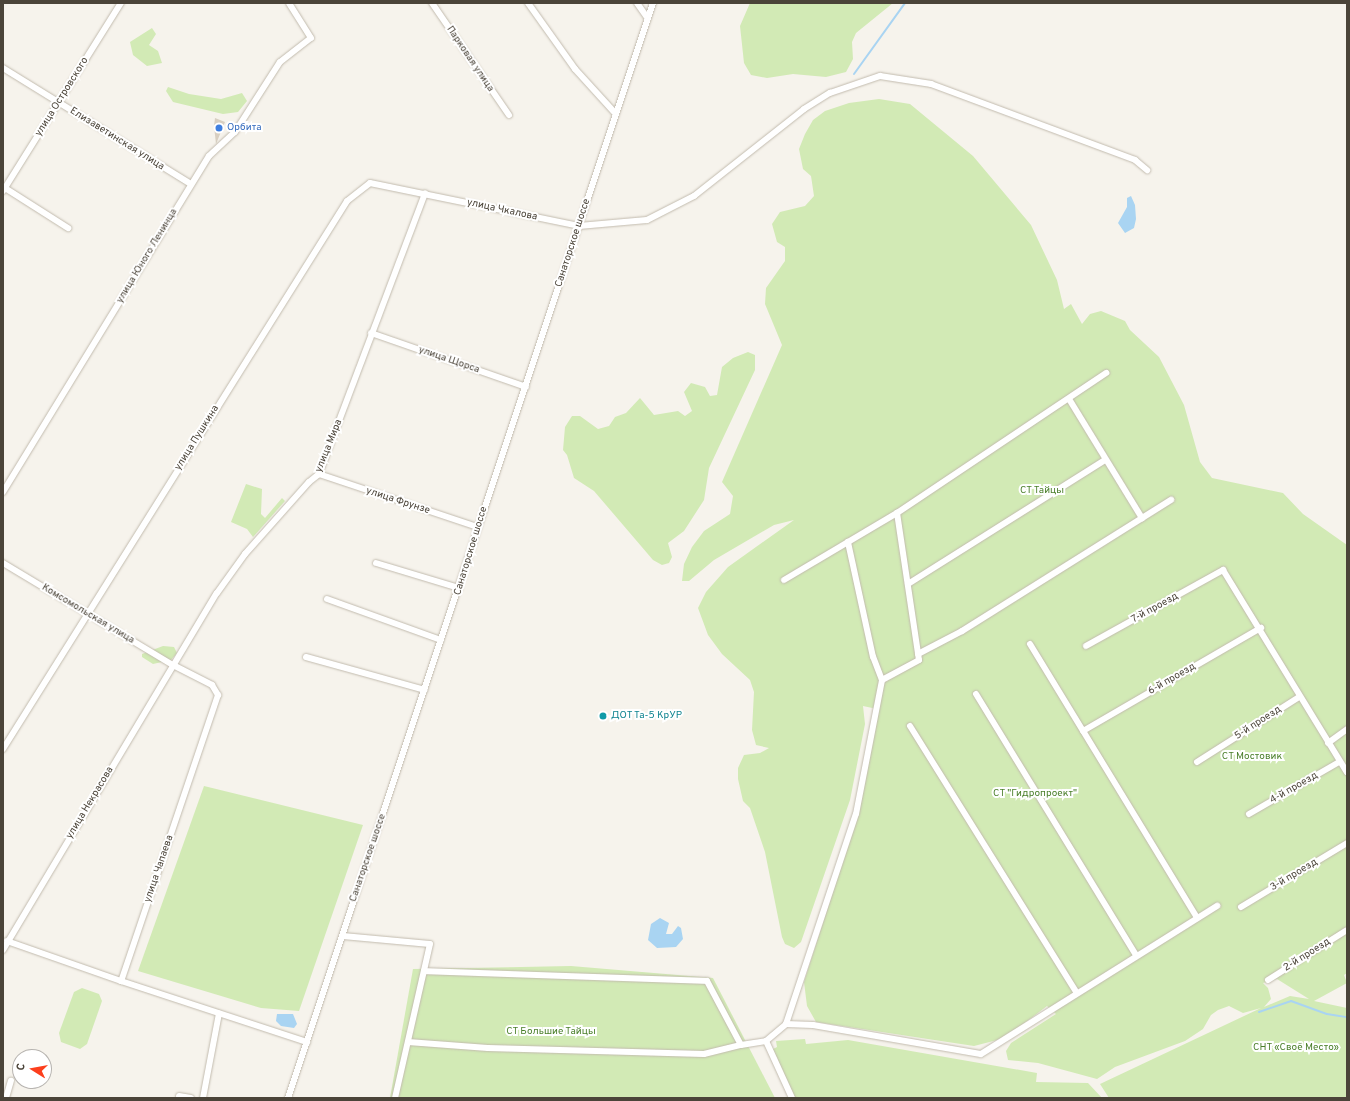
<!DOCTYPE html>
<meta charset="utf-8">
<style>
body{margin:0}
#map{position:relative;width:1350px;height:1101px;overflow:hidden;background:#f6f3ec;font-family:Overpass,sans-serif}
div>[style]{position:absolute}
.green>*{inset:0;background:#d2eab5}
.water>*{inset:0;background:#a9d4f2}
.stream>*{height:2px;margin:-1px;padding:0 1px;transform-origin:1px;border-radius:1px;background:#a9d4f2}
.building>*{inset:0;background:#d8cfc1}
.roads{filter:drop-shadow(0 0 1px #c2bbae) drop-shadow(0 0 1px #c2bbae)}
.street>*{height:6px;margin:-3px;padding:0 3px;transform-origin:3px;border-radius:3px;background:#fff}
.dots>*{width:11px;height:11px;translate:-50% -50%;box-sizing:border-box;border:2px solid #fff;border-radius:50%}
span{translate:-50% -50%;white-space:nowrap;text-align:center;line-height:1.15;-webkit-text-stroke:4px #fff;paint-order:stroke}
.street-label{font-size:10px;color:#4b4439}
.shop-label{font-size:10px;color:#366cbe}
.left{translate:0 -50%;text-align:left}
.park-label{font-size:10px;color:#4a7f2a}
.culture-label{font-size:10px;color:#0d838f}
.frame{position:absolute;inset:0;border:4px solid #4b4439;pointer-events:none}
.north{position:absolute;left:12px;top:1049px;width:40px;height:40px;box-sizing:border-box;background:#fff;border:1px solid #b7b4b0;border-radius:50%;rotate:281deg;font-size:11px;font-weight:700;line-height:16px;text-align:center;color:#4b4439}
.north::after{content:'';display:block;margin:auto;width:14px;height:18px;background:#fc3f1d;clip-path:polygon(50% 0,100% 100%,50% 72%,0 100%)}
</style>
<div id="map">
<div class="green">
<div style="clip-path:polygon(750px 3px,893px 3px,856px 33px,852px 42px,853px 59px,846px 72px,826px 77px,793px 74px,767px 78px,751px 75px,744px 63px,740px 26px)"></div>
<div style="clip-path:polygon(152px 28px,156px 34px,149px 45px,158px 51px,162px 63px,147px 66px,133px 55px,130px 42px)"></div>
<div style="clip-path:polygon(168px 87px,189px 94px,221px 99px,242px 93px,247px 101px,238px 112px,223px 114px,173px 102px,166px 91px)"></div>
<div style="clip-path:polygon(evenodd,879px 99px,910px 104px,973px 156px,1031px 225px,1057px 280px,1064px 309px,1071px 304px,1082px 324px,1090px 314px,1101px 311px,1125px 321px,1130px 330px,1159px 357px,1184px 405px,1200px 462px,1212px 478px,1283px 493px,1303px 514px,1347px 545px,1347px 973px,1344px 975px,1347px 983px,1314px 1001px,1347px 1008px,1347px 1098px,1109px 1098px,1100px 1084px,1261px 1008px,1243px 1013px,1229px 1006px,1218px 1010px,1211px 1015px,1203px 1029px,1185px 1041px,1115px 1067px,1097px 1079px,1038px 1063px,1008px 1060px,1006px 1051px,1011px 1043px,1056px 1014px,1047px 1006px,1005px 1038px,974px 1046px,816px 1022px,807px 1006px,804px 982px,858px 813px,877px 709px,863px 706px,865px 724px,850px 800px,801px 942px,794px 948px,785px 944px,782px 937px,765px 852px,750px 808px,743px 801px,738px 779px,738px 768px,744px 755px,760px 753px,769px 748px,756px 745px,752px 730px,754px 692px,750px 680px,722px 654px,708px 635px,698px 608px,706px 592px,728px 567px,794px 520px,774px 525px,714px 560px,689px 581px,682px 581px,684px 564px,692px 547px,704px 531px,730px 514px,733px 496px,722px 482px,782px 345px,765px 304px,766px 288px,785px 261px,785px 247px,777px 242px,772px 224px,780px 212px,805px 206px,814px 196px,811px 176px,803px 169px,799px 149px,805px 134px,813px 120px,825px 111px,849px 103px,879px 99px,1277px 979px,1309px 999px,1290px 996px,1264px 1007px,1271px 999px,1268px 988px,1263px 983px,1277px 979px)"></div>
<div style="clip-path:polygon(748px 352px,755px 355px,755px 370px,709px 468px,704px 500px,684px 531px,668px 543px,672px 557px,669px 563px,662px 565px,653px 560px,594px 491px,574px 478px,567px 455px,563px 450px,565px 427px,572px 416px,580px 416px,598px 429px,609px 426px,615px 417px,626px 413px,640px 398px,654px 415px,678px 411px,685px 416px,692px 411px,684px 392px,691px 383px,705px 387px,710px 396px,717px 395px,722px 367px,733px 358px)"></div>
<div style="clip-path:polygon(246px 484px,262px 489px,261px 514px,265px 518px,282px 498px,285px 501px,253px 537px,247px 529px,231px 522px)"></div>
<div style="clip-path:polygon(163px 646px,174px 647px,177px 653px,171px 660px,153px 664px,142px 657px,142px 654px)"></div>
<div style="clip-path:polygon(204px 786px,363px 825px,299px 1011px,261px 1008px,138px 971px)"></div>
<div style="clip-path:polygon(571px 966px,713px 978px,775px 1098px,390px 1098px,413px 969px)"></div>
<div style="clip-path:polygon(82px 988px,99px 994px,102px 1001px,87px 1044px,80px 1049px,61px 1042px,59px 1033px,74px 992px)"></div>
<div style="clip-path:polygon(805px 1039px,806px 1044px,848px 1040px,1037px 1073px,1036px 1082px,1088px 1083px,1102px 1098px,795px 1098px,771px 1050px,777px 1047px,776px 1041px)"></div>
</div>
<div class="water">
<div style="clip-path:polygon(1131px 196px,1135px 205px,1136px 219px,1134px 228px,1125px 233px,1118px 223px,1127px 207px,1127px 198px)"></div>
<div style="clip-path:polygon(660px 918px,669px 923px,666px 934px,672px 934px,678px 926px,681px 928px,683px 939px,676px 947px,657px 948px,648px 940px,651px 924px)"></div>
<div style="clip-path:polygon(277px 1014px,293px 1014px,297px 1024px,294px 1028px,281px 1026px,276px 1021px)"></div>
</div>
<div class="stream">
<div style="left:854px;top:74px;width:87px;rotate:-54.3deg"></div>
<div style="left:1259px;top:1012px;width:34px;rotate:-19deg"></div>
<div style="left:1291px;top:1001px;width:38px;rotate:20deg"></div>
<div style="left:1327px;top:1014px;width:20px;rotate:9deg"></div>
</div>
<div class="building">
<div style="clip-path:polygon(215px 118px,225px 122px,216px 144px,214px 126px)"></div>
</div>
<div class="roads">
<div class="street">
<div style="left:432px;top:3px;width:136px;rotate:55.5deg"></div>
<div style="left:528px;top:3px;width:81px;rotate:54.5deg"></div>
<div style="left:575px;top:69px;width:59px;rotate:47.7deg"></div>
<div style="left:637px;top:3px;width:19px;rotate:55deg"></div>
<div style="left:3px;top:68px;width:221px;rotate:31.7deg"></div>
<div style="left:5px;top:188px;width:75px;rotate:32.4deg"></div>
<div style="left:3px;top:191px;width:222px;rotate:-57.9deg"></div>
<div style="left:371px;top:333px;width:164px;rotate:19.2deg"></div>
<div style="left:1069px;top:399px;width:140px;rotate:58.5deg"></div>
<div style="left:319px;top:474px;width:167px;rotate:18.5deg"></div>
<div style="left:3px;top:492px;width:394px;rotate:-58.5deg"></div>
<div style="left:209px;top:156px;width:35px;rotate:-43deg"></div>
<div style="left:235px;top:132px;width:83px;rotate:-57.3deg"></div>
<div style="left:280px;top:62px;width:39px;rotate:-38deg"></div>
<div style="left:311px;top:38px;width:41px;rotate:-122.2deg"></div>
<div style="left:3px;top:563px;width:198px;rotate:31deg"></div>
<div style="left:173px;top:665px;width:44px;rotate:27.1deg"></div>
<div style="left:212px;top:685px;width:12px;rotate:59deg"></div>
<div style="left:218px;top:695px;width:302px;rotate:108.7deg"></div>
<div style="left:121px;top:981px;width:121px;rotate:-160.7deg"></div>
<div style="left:376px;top:563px;width:87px;rotate:16.8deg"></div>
<div style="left:784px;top:580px;width:131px;rotate:-30.7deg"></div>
<div style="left:897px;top:513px;width:252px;rotate:-33.8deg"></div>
<div style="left:908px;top:584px;width:233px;rotate:-32.2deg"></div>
<div style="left:327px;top:599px;width:121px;rotate:19.8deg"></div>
<div style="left:1030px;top:644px;width:321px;rotate:58.6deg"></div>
<div style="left:1086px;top:646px;width:157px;rotate:-29deg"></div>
<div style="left:1223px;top:570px;width:237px;rotate:58.5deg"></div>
<div style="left:918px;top:654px;width:50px;rotate:-27.6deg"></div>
<div style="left:962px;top:631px;width:247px;rotate:-32.1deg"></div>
<div style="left:306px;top:657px;width:123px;rotate:15.5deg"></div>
<div style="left:882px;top:680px;width:42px;rotate:-28.4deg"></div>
<div style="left:919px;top:660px;width:149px;rotate:-98.5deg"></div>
<div style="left:976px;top:694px;width:306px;rotate:58.5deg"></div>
<div style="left:910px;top:726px;width:315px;rotate:58deg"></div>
<div style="left:1083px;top:731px;width:206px;rotate:-30.1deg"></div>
<div style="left:1328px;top:743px;width:24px;rotate:-36deg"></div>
<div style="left:3px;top:749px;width:647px;rotate:-57.88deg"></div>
<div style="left:347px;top:201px;width:29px;rotate:-38deg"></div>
<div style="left:370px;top:183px;width:213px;rotate:11.6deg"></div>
<div style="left:579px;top:226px;width:68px;rotate:-5deg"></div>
<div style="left:647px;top:220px;width:53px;rotate:-27.1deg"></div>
<div style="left:694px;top:196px;width:140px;rotate:-38.3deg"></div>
<div style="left:804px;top:109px;width:31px;rotate:-32deg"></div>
<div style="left:830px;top:93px;width:53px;rotate:-18.8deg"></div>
<div style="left:880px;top:76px;width:52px;rotate:8.9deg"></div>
<div style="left:931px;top:84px;width:218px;rotate:20.4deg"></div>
<div style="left:1135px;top:160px;width:16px;rotate:40deg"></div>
<div style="left:1197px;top:762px;width:121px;rotate:-32.5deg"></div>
<div style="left:1249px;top:814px;width:104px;rotate:-30deg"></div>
<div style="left:1241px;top:907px;width:124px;rotate:-31.1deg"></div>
<div style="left:343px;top:936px;width:87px;rotate:5.3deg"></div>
<div style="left:430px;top:944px;width:158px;rotate:102.8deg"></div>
<div style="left:3px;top:950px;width:416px;rotate:-59.1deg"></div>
<div style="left:217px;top:593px;width:48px;rotate:-54.3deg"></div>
<div style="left:245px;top:554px;width:96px;rotate:-48.4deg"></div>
<div style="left:309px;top:482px;width:13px;rotate:-39deg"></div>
<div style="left:319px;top:474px;width:300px;rotate:-69.3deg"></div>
<div style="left:424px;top:971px;width:283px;rotate:2deg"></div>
<div style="left:707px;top:981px;width:72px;rotate:62deg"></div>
<div style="left:741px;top:1045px;width:25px;rotate:-9deg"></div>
<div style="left:766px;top:1041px;width:26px;rotate:-40deg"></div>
<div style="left:786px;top:1024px;width:27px;rotate:2deg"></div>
<div style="left:813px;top:1025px;width:170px;rotate:9.8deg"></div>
<div style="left:981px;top:1054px;width:279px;rotate:-32.1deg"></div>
<div style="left:1268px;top:980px;width:93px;rotate:-32.3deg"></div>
<div style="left:121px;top:981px;width:196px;rotate:18.2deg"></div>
<div style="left:786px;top:1024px;width:221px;rotate:-71.6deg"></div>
<div style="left:856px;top:814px;width:136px;rotate:-79deg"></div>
<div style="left:882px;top:680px;width:25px;rotate:-111deg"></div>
<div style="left:873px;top:657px;width:118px;rotate:-102.3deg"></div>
<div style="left:766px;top:1041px;width:63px;rotate:65.5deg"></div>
<div style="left:408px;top:1042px;width:80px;rotate:4.3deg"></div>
<div style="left:488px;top:1048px;width:216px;rotate:1.6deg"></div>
<div style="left:704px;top:1054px;width:38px;rotate:-14deg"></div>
<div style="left:179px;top:1096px;width:12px;rotate:9deg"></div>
<div style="left:6px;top:1098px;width:18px;rotate:-74deg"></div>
<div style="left:203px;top:1098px;width:86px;rotate:-79.3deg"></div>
<div style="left:288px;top:1098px;width:1154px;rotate:-71.57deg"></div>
</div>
</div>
<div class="dots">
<div style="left:219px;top:128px;background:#3f7fe0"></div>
<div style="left:603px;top:716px;background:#0f9aa8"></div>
</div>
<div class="street-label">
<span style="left:470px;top:59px;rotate:56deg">Парковая улица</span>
<span style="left:62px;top:97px;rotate:-58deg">улица Островского</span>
<span style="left:117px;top:139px;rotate:32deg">Елизаветинская улица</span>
<span style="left:502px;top:210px;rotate:12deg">улица Чкалова</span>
<span style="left:573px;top:243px;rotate:-72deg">Санаторское шоссе</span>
<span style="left:147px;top:256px;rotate:-59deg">улица Юного Ленинца</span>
<span style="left:449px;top:360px;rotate:19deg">улица Щорса</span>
<span style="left:197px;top:438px;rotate:-58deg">улица Пушкина</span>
<span style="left:329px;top:446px;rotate:-68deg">улица Мира</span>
<span style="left:398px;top:501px;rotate:18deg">улица Фрунзе</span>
<span style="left:471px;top:551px;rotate:-73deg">Санаторское шоссе</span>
<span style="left:1155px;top:608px;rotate:-29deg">7-й проезд</span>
<span style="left:88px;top:614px;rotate:31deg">Комсомольская улица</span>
<span style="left:1172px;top:679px;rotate:-30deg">6-й проезд</span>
<span style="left:1258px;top:723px;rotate:-33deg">5-й проезд</span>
<span style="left:1294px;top:788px;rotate:-30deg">4-й проезд</span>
<span style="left:90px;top:803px;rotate:-59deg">улица Некрасова</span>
<span style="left:368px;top:858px;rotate:-71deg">Санаторское шоссе</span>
<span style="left:159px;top:869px;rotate:-71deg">улица Чапаева</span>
<span style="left:1294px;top:875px;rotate:-31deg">3-й проезд</span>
<span style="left:1307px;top:955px;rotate:-32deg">2-й проезд</span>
</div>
<div class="shop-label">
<span class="left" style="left:227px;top:128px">Орбита</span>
</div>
<div class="park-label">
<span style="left:1042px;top:491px">СТ Тайцы</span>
<span style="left:1252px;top:757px">СТ Мостовик</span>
<span style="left:1035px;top:794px">СТ "Гидропроект"</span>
<span style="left:551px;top:1032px">СТ Большие Тайцы</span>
<span style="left:1296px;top:1048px">СНТ «Своё Место»</span>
</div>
<div class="culture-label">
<span class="left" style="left:611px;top:716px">ДОТ Та-5 КрУР</span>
</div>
<div class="frame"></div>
<div class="north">С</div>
</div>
